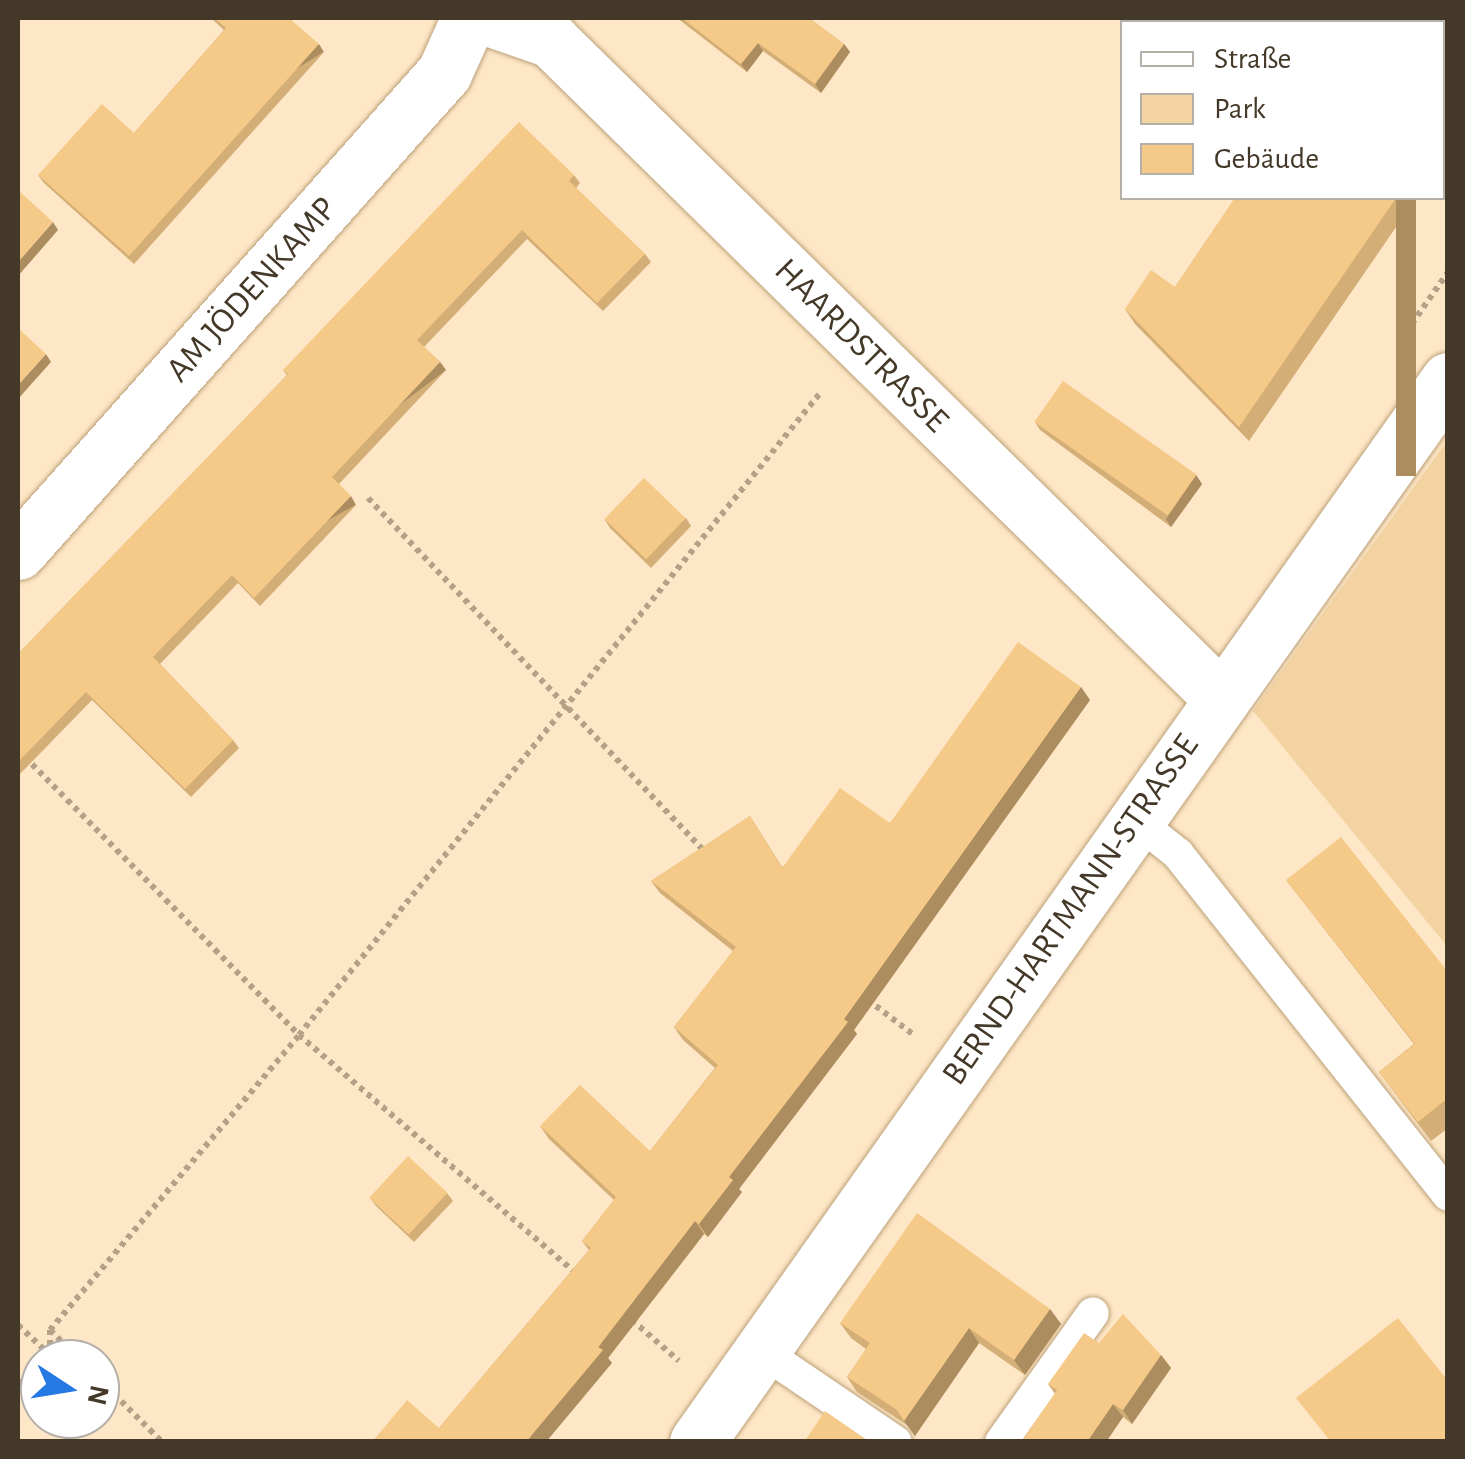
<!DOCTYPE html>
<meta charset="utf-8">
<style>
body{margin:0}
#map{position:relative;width:1465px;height:1459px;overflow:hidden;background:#fee7c6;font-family:"Alegreya Sans",sans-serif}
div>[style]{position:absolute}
.green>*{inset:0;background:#f4d3a3}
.path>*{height:6px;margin-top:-3px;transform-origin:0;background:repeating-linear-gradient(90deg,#b4a187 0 5px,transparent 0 10px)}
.roads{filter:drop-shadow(0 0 2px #bca179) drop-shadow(0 0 2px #bca179)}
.lane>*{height:32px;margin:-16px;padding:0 16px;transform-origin:16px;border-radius:16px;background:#fff}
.street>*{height:55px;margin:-27.5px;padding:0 27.5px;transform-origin:27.5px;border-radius:27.5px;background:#fff}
.wall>*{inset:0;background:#d3ae76}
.shaded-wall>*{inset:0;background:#ac8d60;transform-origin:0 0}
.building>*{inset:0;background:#f5ca89;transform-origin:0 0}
span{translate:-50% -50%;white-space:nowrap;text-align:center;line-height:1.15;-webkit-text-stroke:8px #fff;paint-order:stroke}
.street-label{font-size:35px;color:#443828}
.frame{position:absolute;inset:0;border:20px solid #443828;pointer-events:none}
.legend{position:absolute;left:1120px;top:20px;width:325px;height:180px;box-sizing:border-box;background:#fff;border:2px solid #b4afa9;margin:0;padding:12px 18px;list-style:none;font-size:30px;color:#443828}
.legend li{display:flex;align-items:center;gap:20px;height:50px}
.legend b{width:50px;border:2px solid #b4afa9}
.north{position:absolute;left:20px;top:1339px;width:100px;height:100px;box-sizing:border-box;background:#fff;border:2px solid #b4afa9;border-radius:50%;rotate:102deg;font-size:28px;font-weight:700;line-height:40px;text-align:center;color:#443828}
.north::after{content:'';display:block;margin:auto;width:35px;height:45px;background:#2678e3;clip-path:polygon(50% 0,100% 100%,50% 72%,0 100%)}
</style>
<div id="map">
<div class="green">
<div style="clip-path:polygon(1447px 441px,1448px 946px,1447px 946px,1253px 711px)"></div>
</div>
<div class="path">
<div style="left:1406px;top:332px;width:73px;rotate:-55deg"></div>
<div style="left:368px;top:498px;width:487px;rotate:46.4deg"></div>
<div style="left:18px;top:750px;width:400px;rotate:45.4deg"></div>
<div style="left:299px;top:1035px;width:365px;rotate:40.7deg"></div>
<div style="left:868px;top:1000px;width:58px;rotate:37.3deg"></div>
<div style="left:632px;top:1320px;width:62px;rotate:41.1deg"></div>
<div style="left:18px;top:1325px;width:42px;rotate:43.1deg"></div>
<div style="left:50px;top:1330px;width:41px;rotate:45deg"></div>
<div style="left:45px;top:1359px;width:6px;rotate:-39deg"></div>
<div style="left:50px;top:1355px;width:25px;rotate:-90deg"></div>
<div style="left:50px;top:1330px;width:386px;rotate:-49.8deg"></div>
<div style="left:299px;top:1035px;width:828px;rotate:-50.93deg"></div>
<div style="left:100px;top:1380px;width:88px;rotate:45deg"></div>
<div style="left:18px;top:1384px;width:30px;rotate:-42deg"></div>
</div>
<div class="roads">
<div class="lane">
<div style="left:1134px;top:819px;width:56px;rotate:38.5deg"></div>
<div style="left:1178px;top:854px;width:435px;rotate:51.6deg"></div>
<div style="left:760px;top:1350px;width:164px;rotate:34.1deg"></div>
<div style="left:1001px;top:1442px;width:158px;rotate:-54.5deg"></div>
</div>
<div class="street">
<div style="left:488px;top:18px;width:67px;rotate:19.2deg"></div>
<div style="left:551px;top:40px;width:939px;rotate:44.48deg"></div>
<div style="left:18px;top:552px;width:641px;rotate:-48.35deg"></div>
<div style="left:444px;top:73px;width:60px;rotate:-65.6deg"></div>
<div style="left:697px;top:1442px;width:1301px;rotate:-54.73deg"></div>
</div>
</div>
<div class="wall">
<div style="clip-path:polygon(211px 18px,289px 18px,324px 52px,134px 264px,44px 183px,38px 175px,134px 133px,224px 30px)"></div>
<div style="clip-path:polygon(677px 18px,809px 18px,844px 44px,850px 52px,821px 93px,763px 51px,747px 72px)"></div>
<div style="clip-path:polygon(574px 175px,580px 183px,576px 188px,645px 254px,651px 262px,603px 311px,527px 239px,424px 347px,440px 362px,446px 370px,339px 484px,356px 505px,260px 606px,238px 583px,160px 664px,233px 740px,239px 748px,191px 797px,92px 700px,18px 776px,18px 654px,287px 375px,283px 370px)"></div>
<div style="clip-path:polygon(1235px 198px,1416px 198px,1249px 441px,1135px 324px,1125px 309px,1175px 287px)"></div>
<div style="clip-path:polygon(1035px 422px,1196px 475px,1202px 484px,1171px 527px,1040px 430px)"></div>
<div style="clip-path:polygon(686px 518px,691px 526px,651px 568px,610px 528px,605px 520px)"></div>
<div style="clip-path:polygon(1081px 687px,1090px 700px,854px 1030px,857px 1034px,739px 1189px,742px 1192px,708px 1237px,704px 1234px,608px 1358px,612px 1363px,439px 1428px,589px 1250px,582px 1241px,614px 1200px,549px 1139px,540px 1126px,650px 1151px,715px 1068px,683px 1040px,674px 1027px,733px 951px,660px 893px,651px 881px,750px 816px,782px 867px,890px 823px)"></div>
<div style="clip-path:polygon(1286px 880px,1448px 972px,1448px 1128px,1431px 1141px,1379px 1072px,1414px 1044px)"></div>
<div style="clip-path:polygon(447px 1193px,453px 1201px,414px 1242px,376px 1206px,370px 1198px)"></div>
<div style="clip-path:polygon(1050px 1309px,1061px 1324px,1025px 1375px,979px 1343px,915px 1436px,907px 1425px,857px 1392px,847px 1377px,866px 1349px,851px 1338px,840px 1323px)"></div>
<div style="clip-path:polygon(1099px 1343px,1161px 1355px,1171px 1368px,1132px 1424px,1123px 1417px,1106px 1442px,1021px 1442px,1055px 1394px,1048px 1384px)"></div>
</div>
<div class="shaded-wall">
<div style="clip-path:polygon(758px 43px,763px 51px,747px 72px,741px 64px)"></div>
<div style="left:319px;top:44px;width:9px;height:285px;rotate:58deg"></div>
<div style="clip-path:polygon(844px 44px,850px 52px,821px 93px,815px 84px)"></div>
<div style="clip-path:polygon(1448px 111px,1448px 140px,1442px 148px,1442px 119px)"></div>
<div style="left:1396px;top:198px;width:20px;height:278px"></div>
<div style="clip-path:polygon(53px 222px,58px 230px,18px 276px,18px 262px)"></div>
<div style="clip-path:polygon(46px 354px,51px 362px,18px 399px,18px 385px)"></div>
<div style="left:440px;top:362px;width:10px;height:158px;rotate:53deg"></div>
<div style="clip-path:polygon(1196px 475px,1202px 484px,1171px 527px,1166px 519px)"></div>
<div style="left:351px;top:496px;width:10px;height:141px;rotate:61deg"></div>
<div style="clip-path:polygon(1081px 687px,1090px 700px,854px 1030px,857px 1034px,739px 1189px,742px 1192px,708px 1237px,699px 1224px,729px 1177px,844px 1019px)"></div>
<div style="clip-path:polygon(695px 1221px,704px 1234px,608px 1358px,612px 1363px,546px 1442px,526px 1442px)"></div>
<div style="clip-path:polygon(1050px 1309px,1061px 1324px,1025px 1375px,1014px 1360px)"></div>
<div style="clip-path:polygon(969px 1328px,979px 1343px,915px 1436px,904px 1421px)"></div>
<div style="clip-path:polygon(1161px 1355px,1171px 1368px,1132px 1424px,1123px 1410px)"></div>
<div style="clip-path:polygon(1113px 1404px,1123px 1417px,1106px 1442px,1087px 1442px)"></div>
</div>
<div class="building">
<div style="clip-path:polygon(214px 18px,289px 18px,319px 44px,129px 256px,38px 175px,102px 104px,134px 133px,226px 28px)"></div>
<div style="clip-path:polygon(682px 18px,809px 18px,844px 44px,815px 84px,758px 43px,741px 64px)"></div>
<div style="clip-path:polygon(1408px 18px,1448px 18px,1448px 111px,1442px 119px,1442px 22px,1405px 22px)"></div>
<div style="clip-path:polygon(519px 122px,574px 175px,569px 181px,645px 254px,597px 303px,522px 230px,417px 340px,440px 362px,332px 477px,351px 496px,254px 598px,232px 575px,153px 657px,233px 740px,185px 789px,86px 692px,18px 762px,18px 654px,288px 374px,283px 370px)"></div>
<div style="clip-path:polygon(18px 190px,53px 222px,18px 262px)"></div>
<div style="clip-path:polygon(1235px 198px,1396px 198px,1239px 427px,1125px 309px,1151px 270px,1175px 287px)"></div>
<div style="clip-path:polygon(18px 328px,46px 354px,18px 385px)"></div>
<div style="left:1063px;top:381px;width:163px;height:50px;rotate:35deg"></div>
<div style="left:644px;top:478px;width:58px;height:57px;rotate:44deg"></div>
<div style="clip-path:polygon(1018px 642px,1081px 687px,844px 1019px,848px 1022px,729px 1177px,733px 1180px,699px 1224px,695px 1221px,598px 1347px,603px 1350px,526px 1442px,372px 1442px,407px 1400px,439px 1428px,591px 1248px,582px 1241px,616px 1197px,540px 1126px,580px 1085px,650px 1151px,718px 1065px,674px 1027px,736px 947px,651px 881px,750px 816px,782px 868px,840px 788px,890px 823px)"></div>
<div style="clip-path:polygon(1341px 837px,1448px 972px,1448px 1098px,1418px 1122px,1379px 1072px,1415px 1044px,1286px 880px)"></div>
<div style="left:408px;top:1156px;width:54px;height:57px;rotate:43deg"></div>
<div style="clip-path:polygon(917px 1213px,1050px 1309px,1014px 1360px,969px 1328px,904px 1421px,897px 1410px,847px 1377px,870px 1343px,840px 1323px)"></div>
<div style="clip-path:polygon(1123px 1314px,1161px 1355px,1123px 1410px,1113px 1404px,1087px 1442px,1021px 1442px,1057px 1390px,1048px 1384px,1084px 1333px,1099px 1343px)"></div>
<div style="clip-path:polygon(1398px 1318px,1448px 1381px,1448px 1440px,1446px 1442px,1331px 1442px,1296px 1398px)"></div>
<div style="clip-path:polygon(825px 1411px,870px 1442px,804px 1442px)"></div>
</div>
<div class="street-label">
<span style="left:252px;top:290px;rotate:-48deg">AM JÖDENKAMP</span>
<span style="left:861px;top:346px;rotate:45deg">HAARDSTRASSE</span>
<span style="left:1071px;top:910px;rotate:-55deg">BERND-HARTMANN-STRASSE</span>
</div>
<div class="frame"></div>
<ul class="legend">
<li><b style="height:12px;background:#fff"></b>Straße</li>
<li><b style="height:28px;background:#f4d3a3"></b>Park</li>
<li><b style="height:28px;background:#f5ca89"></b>Gebäude</li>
</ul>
<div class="north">N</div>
</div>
